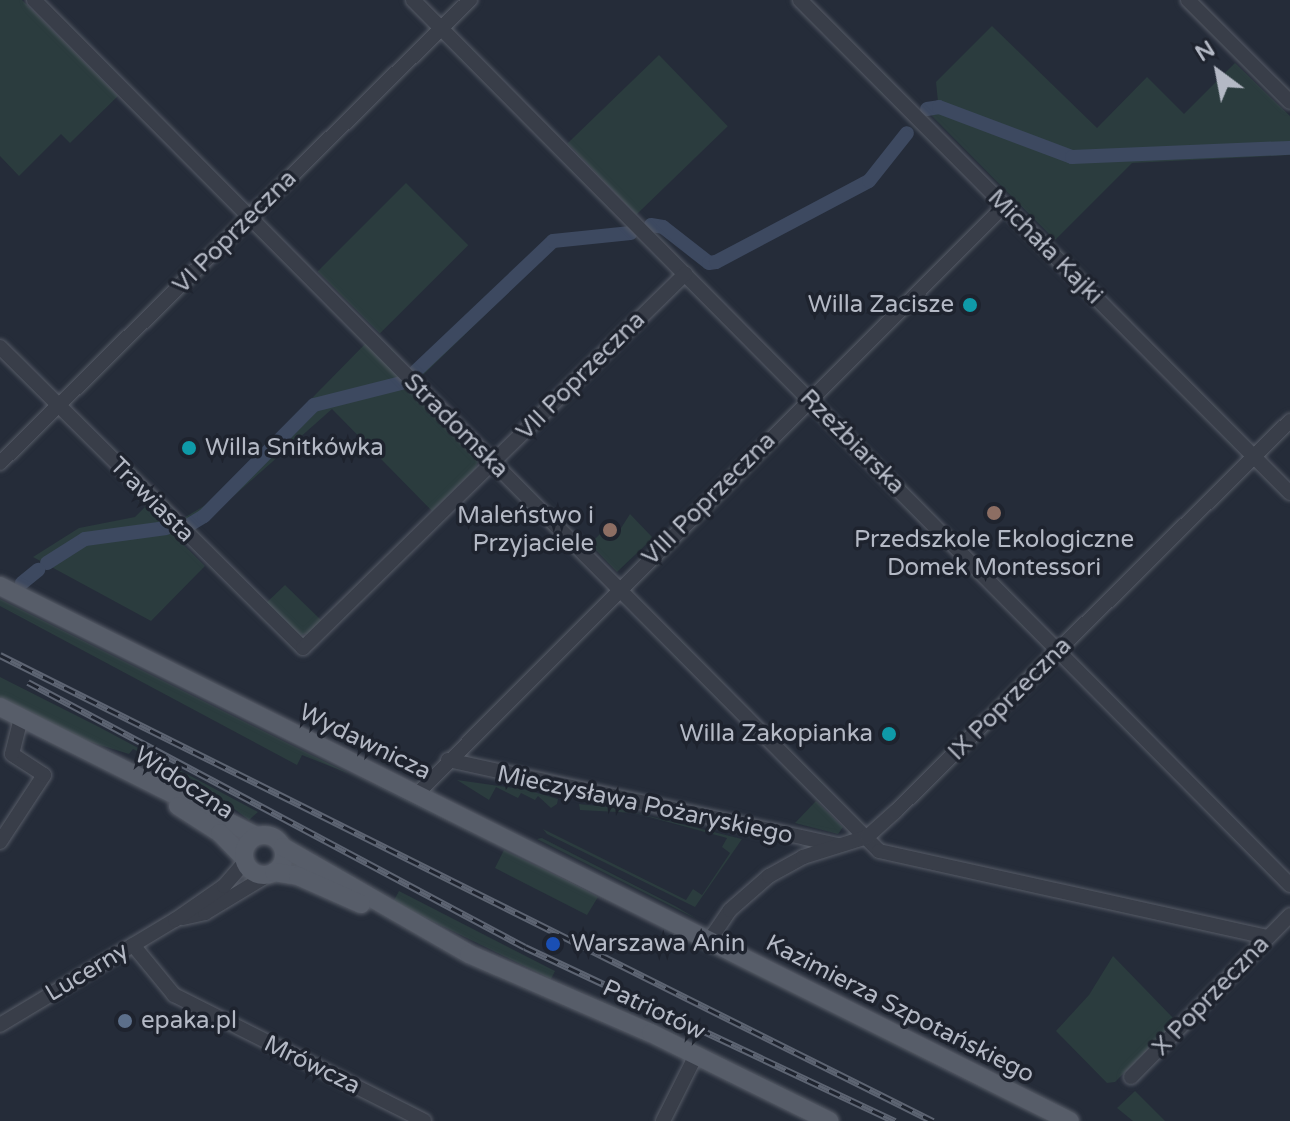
<!DOCTYPE html>
<meta charset="utf-8">
<style>
body{margin:0}
#map{position:relative;width:1290px;height:1121px;overflow:hidden;background:#252c39;font-family:"Varela Round",sans-serif}
div>[style]{position:absolute}
.green>*{inset:0;background:#2b3c3e;transform-origin:0 0}
.canal>*{height:14px;margin:-7px;padding:0 7px;transform-origin:7px;border-radius:7px;background:#3d4960}
.roads{filter:drop-shadow(0 0 2px #575c67) drop-shadow(0 0 2px #575c67)}
.minor>*{height:14px;margin:-7px;padding:0 7px;transform-origin:7px;border-radius:7px;background:#393e49}
.major>*{height:18px;margin:-9px;padding:0 9px;transform-origin:9px;border-radius:9px;background:#575d69}
.major>.ring{margin:-9px;padding:0;box-sizing:content-box;background:none;border:18px solid #575d69;border-radius:50%}
.rail>*{height:7px;margin-top:-3.5px;transform-origin:0;background:repeating-linear-gradient(90deg,#1e232e 0 12px,#5d6472 0 24px);box-sizing:border-box;border-block:2px solid #5d6472}
.dots>*{width:22px;height:22px;translate:-50% -50%;box-sizing:border-box;border:4px solid #1e232e;border-radius:50%}
span{translate:-50% -50%;white-space:nowrap;text-align:center;line-height:1.15;-webkit-text-stroke:7px #1e232e;paint-order:stroke}
.street-label{font-size:24px;color:#b4b9c5}
.poi-label{font-size:24px;color:#b4b9c5}
.right{translate:-100% -50%;text-align:right}
.left{translate:0 -50%;text-align:left}
.north{position:absolute;left:1178px;top:32px;width:80px;height:80px;-webkit-text-stroke:6px #1e232e;paint-order:stroke;rotate:328deg;font-size:22px;font-weight:700;line-height:32px;text-align:center;color:#b4b9c5}
.north::after{content:'';display:block;margin:auto;width:28px;height:36px;background:#b4b9c5;clip-path:polygon(50% 0,100% 100%,50% 72%,0 100%)}
</style>
<div id="map">
<div class="green">
<div style="clip-path:polygon(0 0,22px 0,118px 96px,70px 143px,61px 134px,19px 176px,0 156px)"></div>
<div style="clip-path:polygon(992px 26px,1097px 128px,1147px 77px,1184px 114px,1235px 63px,1290px 116px,1290px 155px,1132px 163px,1055px 240px,922px 106px,938px 102px,936px 82px)"></div>
<div style="left:659px;top:55px;width:99px;height:127px;rotate:46deg"></div>
<div style="left:406px;top:183px;width:88px;height:125px;rotate:45deg"></div>
<div style="clip-path:polygon(625px 228px,634px 236px,556px 246px,421px 377px,411px 368px,544px 241px)"></div>
<div style="clip-path:polygon(366px 343px,478px 461px,476px 468px,432px 511px,332px 409px,194px 531px,182px 519px,209px 503px)"></div>
<div style="clip-path:polygon(145px 507px,205px 566px,151px 621px,33px 557px,79px 528px,135px 517px)"></div>
<div style="clip-path:polygon(630px 514px,653px 538px,617px 572px,590px 544px,604px 530px,614px 539px)"></div>
<div style="clip-path:polygon(285px 585px,322px 621px,309px 634px,296px 635px,265px 604px)"></div>
<div style="clip-path:polygon(0 599px,285px 742px,350px 774px,302px 755px,297px 765px,0 606px)"></div>
<div style="clip-path:polygon(0 677px,99px 727px,258px 812px,249px 820px,201px 784px,133px 749px,129px 754px,87px 741px,0 698px)"></div>
<div style="clip-path:polygon(457px 780px,527px 790px,558px 799px,557px 804px,551px 808px,538px 796px,535px 800px,521px 793px,518px 798px,496px 787px,489px 800px)"></div>
<div style="clip-path:polygon(816px 801px,843px 827px,838px 834px,795px 823px)"></div>
<div style="clip-path:polygon(579px 804px,616px 808px,742px 839px,695px 907px,547px 834px,543px 829px,686px 900px,693px 889px,702px 895px,730px 853px,722px 847px,727px 838px,635px 813px,580px 810px)"></div>
<div style="clip-path:polygon(542px 838px,675px 906px,697px 919px,537px 839px)"></div>
<div style="clip-path:polygon(504px 850px,574px 884px,598px 897px,587px 915px,495px 868px)"></div>
<div style="clip-path:polygon(399px 891px,555px 971px,551px 979px,393px 902px)"></div>
<div style="clip-path:polygon(1113px 956px,1176px 1021px,1115px 1082px,1107px 1083px,1056px 1031px,1089px 995px)"></div>
<div style="clip-path:polygon(1135px 1091px,1165px 1121px,1133px 1121px,1117px 1108px)"></div>
</div>
<div class="canal">
<div style="left:927px;top:109px;width:12px;rotate:-9deg"></div>
<div style="left:939px;top:107px;width:142px;rotate:20.6deg"></div>
<div style="left:1072px;top:157px;width:218px;rotate:-2.4deg"></div>
<div style="left:651px;top:225px;width:12px;rotate:9deg"></div>
<div style="left:663px;top:227px;width:58px;rotate:38deg"></div>
<div style="left:709px;top:263px;width:7px;rotate:-8deg"></div>
<div style="left:716px;top:262px;width:173px;rotate:-27.9deg"></div>
<div style="left:869px;top:181px;width:61px;rotate:-51.6deg"></div>
<div style="left:416px;top:371px;width:189px;rotate:-43.5deg"></div>
<div style="left:553px;top:241px;width:78px;rotate:-5.9deg"></div>
<div style="left:189px;top:525px;width:17px;rotate:-31deg"></div>
<div style="left:204px;top:516px;width:156px;rotate:-45.3deg"></div>
<div style="left:314px;top:405px;width:90px;rotate:-14.2deg"></div>
<div style="left:47px;top:563px;width:45px;rotate:-32.3deg"></div>
<div style="left:85px;top:539px;width:82px;rotate:-7.7deg"></div>
<div style="left:22px;top:583px;width:21px;rotate:-39deg"></div>
</div>
<div class="roads">
<div class="minor">
<div style="left:34px;top:0;width:1199px;rotate:45.2deg"></div>
<div style="left:879px;top:851px;width:398px;rotate:12.5deg"></div>
<div style="left:413px;top:0;width:1246px;rotate:45.26deg"></div>
<div style="left:800px;top:0;width:695px;rotate:45.17deg"></div>
<div style="left:1188px;top:0;width:144px;rotate:45deg"></div>
<div style="left:0;top:347px;width:427px;rotate:44.8deg"></div>
<div style="left:303px;top:648px;width:535px;rotate:-44.39deg"></div>
<div style="left:0;top:463px;width:660px;rotate:-44.57deg"></div>
<div style="left:448px;top:760px;width:399px;rotate:12.3deg"></div>
<div style="left:416px;top:795px;width:832px;rotate:-45.05deg"></div>
<div style="left:0;top:842px;width:80px;rotate:-56.7deg"></div>
<div style="left:44px;top:775px;width:38px;rotate:-147deg"></div>
<div style="left:12px;top:754px;width:37px;rotate:-76deg"></div>
<div style="left:183px;top:918px;width:23px;rotate:-13deg"></div>
<div style="left:205px;top:913px;width:74px;rotate:-31.1deg"></div>
<div style="left:709px;top:941px;width:37px;rotate:-56deg"></div>
<div style="left:730px;top:910px;width:52px;rotate:-41.1deg"></div>
<div style="left:769px;top:876px;width:39px;rotate:-29deg"></div>
<div style="left:803px;top:857px;width:67px;rotate:-17.4deg"></div>
<div style="left:867px;top:837px;width:38px;rotate:-42deg"></div>
<div style="left:895px;top:812px;width:556px;rotate:-44.71deg"></div>
<div style="left:133px;top:945px;width:65px;rotate:50.6deg"></div>
<div style="left:174px;top:995px;width:280px;rotate:26.7deg"></div>
<div style="left:0;top:1025px;width:204px;rotate:-31deg"></div>
<div style="left:175px;top:920px;width:60px;rotate:-34.8deg"></div>
<div style="left:224px;top:886px;width:32px;rotate:-49deg"></div>
<div style="left:1131px;top:1077px;width:227px;rotate:-45.5deg"></div>
<div style="left:663px;top:1121px;width:74px;rotate:-63.4deg"></div>
</div>
<div class="major">
<div style="left:0;top:586px;width:1196px;rotate:26.57deg"></div>
<div style="left:0;top:707px;width:287px;rotate:26.7deg"></div>
<div style="left:178px;top:806px;width:50px;rotate:32.7deg"></div>
<div style="left:220px;top:833px;width:33px;rotate:46deg"></div>
<div class="ring" style="left:244px;top:835px;width:22px;height:22px"></div>
<div style="left:283px;top:847px;width:215px;rotate:29.9deg"></div>
<div style="left:469px;top:954px;width:198px;rotate:23.5deg"></div>
<div style="left:651px;top:1033px;width:199px;rotate:26.3deg"></div>
<div style="left:274px;top:872px;width:24px;rotate:9deg"></div>
<div style="left:298px;top:876px;width:69px;rotate:24deg"></div>
</div>
</div>
<div class="rail">
<div style="left:0;top:655px;width:1043px;rotate:26.54deg"></div>
<div style="left:28px;top:682px;width:563px;rotate:28.07deg"></div>
<div style="left:525px;top:947px;width:409px;rotate:25.2deg"></div>
</div>
<div class="dots">
<div style="left:970px;top:305px;background:#0f9aa8"></div>
<div style="left:189px;top:448px;background:#0f9aa8"></div>
<div style="left:994px;top:513px;background:#8d6e63"></div>
<div style="left:610px;top:530px;background:#8d6e63"></div>
<div style="left:889px;top:734px;background:#0f9aa8"></div>
<div style="left:553px;top:944px;background:#1a4fb4"></div>
<div style="left:125px;top:1021px;background:#5c6f8a"></div>
</div>
<div class="street-label">
<span style="left:235px;top:232px;rotate:-45deg">VI Poprzeczna</span>
<span style="left:1045px;top:247px;rotate:45deg">Michała Kajki</span>
<span style="left:581px;top:376px;rotate:-45deg">VII Poprzeczna</span>
<span style="left:456px;top:426px;rotate:45deg">Stradomska</span>
<span style="left:852px;top:442px;rotate:45deg">Rzeźbiarska</span>
<span style="left:709px;top:499px;rotate:-45deg">VIII Poprzeczna</span>
<span style="left:152px;top:500px;rotate:45deg">Trawiasta</span>
<span style="left:1010px;top:699px;rotate:-45deg">IX Poprzeczna</span>
<span style="left:365px;top:742px;rotate:26deg">Wydawnicza</span>
<span style="left:184px;top:783px;rotate:33deg">Widoczna</span>
<span style="left:645px;top:805px;rotate:12deg">Mieczysława Pożaryskiego</span>
<span style="left:87px;top:972px;rotate:-31deg">Lucerny</span>
<span style="left:1211px;top:996px;rotate:-46deg">X Poprzeczna</span>
<span style="left:900px;top:1009px;rotate:27deg">Kazimierza Szpotańskiego</span>
<span style="left:654px;top:1010px;rotate:25deg">Patriotów</span>
<span style="left:312px;top:1065px;rotate:26deg">Mrówcza</span>
</div>
<div class="poi-label">
<span class="right" style="left:954px;top:305px">Willa Zacisze</span>
<span class="left" style="left:205px;top:448px">Willa Snitkówka</span>
<span class="right" style="left:594px;top:530px">Maleństwo i<br>Przyjaciele</span>
<span style="left:994px;top:554px">Przedszkole Ekologiczne<br>Domek Montessori</span>
<span class="right" style="left:873px;top:734px">Willa Zakopianka</span>
<span class="left" style="left:571px;top:944px">Warszawa Anin</span>
<span class="left" style="left:141px;top:1021px">epaka.pl</span>
</div>
<div class="north">N</div>
</div>
